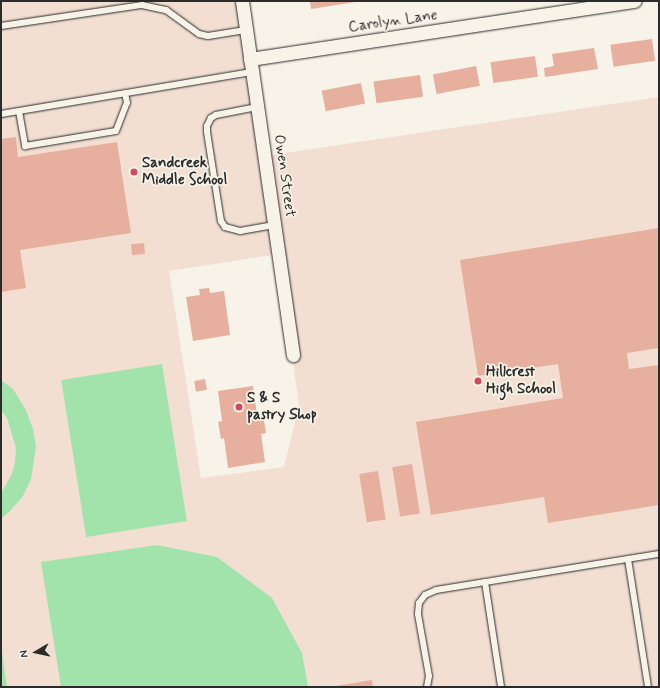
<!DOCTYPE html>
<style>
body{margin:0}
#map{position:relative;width:660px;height:688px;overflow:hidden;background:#f7f3e8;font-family:Mynerve,sans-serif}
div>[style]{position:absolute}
.built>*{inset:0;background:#f2dfd2}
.green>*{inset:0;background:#a2e3ac;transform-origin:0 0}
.building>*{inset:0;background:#e7af9d;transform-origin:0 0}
.roads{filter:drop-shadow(0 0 1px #2b2b2b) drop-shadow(0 0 1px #2b2b2b)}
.lane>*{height:6px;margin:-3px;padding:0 3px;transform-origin:3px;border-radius:3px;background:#f7f3e8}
.street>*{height:13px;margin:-6.5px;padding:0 6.5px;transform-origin:6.5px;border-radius:6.5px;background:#f7f3e8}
.dots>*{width:11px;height:11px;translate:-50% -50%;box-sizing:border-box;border:2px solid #f7f3e8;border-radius:50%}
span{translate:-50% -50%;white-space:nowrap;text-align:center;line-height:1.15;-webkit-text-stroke:3.5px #f7f3e8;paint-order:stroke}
.street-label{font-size:15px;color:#2b2b2b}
.poi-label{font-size:15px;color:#2b2b2b;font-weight:700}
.left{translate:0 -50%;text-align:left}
.frame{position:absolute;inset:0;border:2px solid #2b2b2b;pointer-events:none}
.north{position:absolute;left:16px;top:632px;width:40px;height:40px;-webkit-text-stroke:3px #f7f3e8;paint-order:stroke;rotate:261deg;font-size:11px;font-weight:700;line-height:16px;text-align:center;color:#2b2b2b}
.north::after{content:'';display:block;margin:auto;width:14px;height:18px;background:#2b2b2b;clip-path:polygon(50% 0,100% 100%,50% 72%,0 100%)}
</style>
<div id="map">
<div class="built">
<div style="clip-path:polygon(evenodd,1px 1px,242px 1px,265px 156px,659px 97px,659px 687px,1px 687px,1px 1px,279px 254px,299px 407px,284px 467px,201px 478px,169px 271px,279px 254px)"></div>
</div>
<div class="green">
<div style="left:162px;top:364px;width:159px;height:102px;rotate:81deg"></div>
<div style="clip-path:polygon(1px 380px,13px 389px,26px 410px,33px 429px,36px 447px,31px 479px,23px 496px,11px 510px,1px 519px,1px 493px,12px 474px,15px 462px,16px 448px,7px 418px,1px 410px)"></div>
<div style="clip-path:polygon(157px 545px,217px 557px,272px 598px,302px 653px,308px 687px,61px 687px,41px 562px)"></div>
<div style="clip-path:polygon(1px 645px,7px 687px,1px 687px)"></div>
</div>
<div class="building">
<div style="clip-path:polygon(310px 1px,355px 1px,355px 2px,311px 9px)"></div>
<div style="left:652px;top:39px;width:22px;height:42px;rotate:82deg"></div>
<div style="clip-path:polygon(594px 48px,598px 69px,545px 77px,544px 68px,554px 66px,552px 54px)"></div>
<div style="left:535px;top:56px;width:21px;height:45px;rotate:82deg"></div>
<div style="left:476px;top:66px;width:20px;height:44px;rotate:79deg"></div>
<div style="left:420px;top:75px;width:22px;height:47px;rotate:82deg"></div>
<div style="left:361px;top:83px;width:21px;height:40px;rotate:79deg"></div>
<div style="clip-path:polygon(16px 137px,18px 157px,117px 142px,131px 233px,20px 250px,26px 288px,1px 292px,1px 139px)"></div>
<div style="clip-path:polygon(659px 228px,659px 348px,627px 353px,629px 369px,659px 365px,659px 505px,548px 523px,544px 497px,431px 515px,416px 422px,563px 398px,558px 364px,478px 376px,460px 260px)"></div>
<div style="left:144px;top:243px;width:11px;height:13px;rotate:85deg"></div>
<div style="clip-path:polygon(209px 288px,210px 293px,224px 291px,230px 335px,193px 341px,186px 297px,200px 295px,199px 289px)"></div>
<div style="left:205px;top:379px;width:11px;height:11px;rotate:80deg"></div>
<div style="clip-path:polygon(253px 386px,257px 415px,263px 414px,266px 433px,261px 434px,265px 462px,228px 468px,224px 438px,221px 439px,218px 422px,222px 421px,218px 391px)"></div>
<div style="left:412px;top:464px;width:50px;height:20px;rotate:81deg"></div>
<div style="left:378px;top:471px;width:49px;height:19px;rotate:81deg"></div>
<div style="clip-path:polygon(372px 680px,373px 687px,336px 687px,336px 686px)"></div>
</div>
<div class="roads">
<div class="lane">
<div style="left:1px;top:26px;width:143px;rotate:-8.5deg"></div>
<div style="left:142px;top:5px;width:25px;rotate:12deg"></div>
<div style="left:166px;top:10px;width:41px;rotate:36deg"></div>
<div style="left:199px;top:34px;width:9px;rotate:13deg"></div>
<div style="left:208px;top:36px;width:38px;rotate:-9deg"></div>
<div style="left:257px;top:107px;width:42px;rotate:169deg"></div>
<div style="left:216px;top:115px;width:6px;rotate:149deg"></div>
<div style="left:211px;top:118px;width:9px;rotate:117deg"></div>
<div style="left:207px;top:126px;width:6px;rotate:90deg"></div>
<div style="left:207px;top:132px;width:90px;rotate:81.1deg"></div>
<div style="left:221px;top:221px;width:7px;rotate:56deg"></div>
<div style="left:225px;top:227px;width:16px;rotate:15deg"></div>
<div style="left:240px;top:231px;width:36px;rotate:-10deg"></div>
<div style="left:19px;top:111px;width:36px;rotate:80deg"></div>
<div style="left:25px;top:146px;width:92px;rotate:-9.4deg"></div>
<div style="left:116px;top:131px;width:30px;rotate:-69deg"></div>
<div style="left:127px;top:103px;width:10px;rotate:-101deg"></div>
<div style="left:1px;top:114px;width:254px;rotate:-9.5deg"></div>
<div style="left:628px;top:559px;width:130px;rotate:81.1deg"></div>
<div style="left:485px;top:582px;width:106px;rotate:81.3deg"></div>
<div style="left:427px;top:687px;width:11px;rotate:-80deg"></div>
<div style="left:429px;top:676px;width:63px;rotate:-100.1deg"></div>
<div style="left:418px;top:614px;width:11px;rotate:-85deg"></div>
<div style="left:419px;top:603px;width:10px;rotate:-53deg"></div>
<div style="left:425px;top:595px;width:12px;rotate:-24deg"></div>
<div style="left:436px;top:590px;width:226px;rotate:-9.2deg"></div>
</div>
<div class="street">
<div style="left:242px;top:1px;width:358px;rotate:81.8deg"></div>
<div style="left:250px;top:59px;width:389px;rotate:-8.6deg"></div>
</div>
</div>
<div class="dots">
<div style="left:134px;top:172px;background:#d1495b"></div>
<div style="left:478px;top:381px;background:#d1495b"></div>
<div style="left:239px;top:407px;background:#d1495b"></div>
</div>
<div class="street-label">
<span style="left:393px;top:22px;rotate:-8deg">Carolyn Lane</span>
<span style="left:284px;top:176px;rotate:82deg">Owen Street</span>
</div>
<div class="poi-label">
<span class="left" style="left:142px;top:172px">Sandcreek<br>Middle School</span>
<span class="left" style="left:486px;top:381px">Hillcrest<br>High School</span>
<span class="left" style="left:247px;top:407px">S &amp; S<br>pastry Shop</span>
</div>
<div class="frame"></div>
<div class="north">N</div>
</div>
